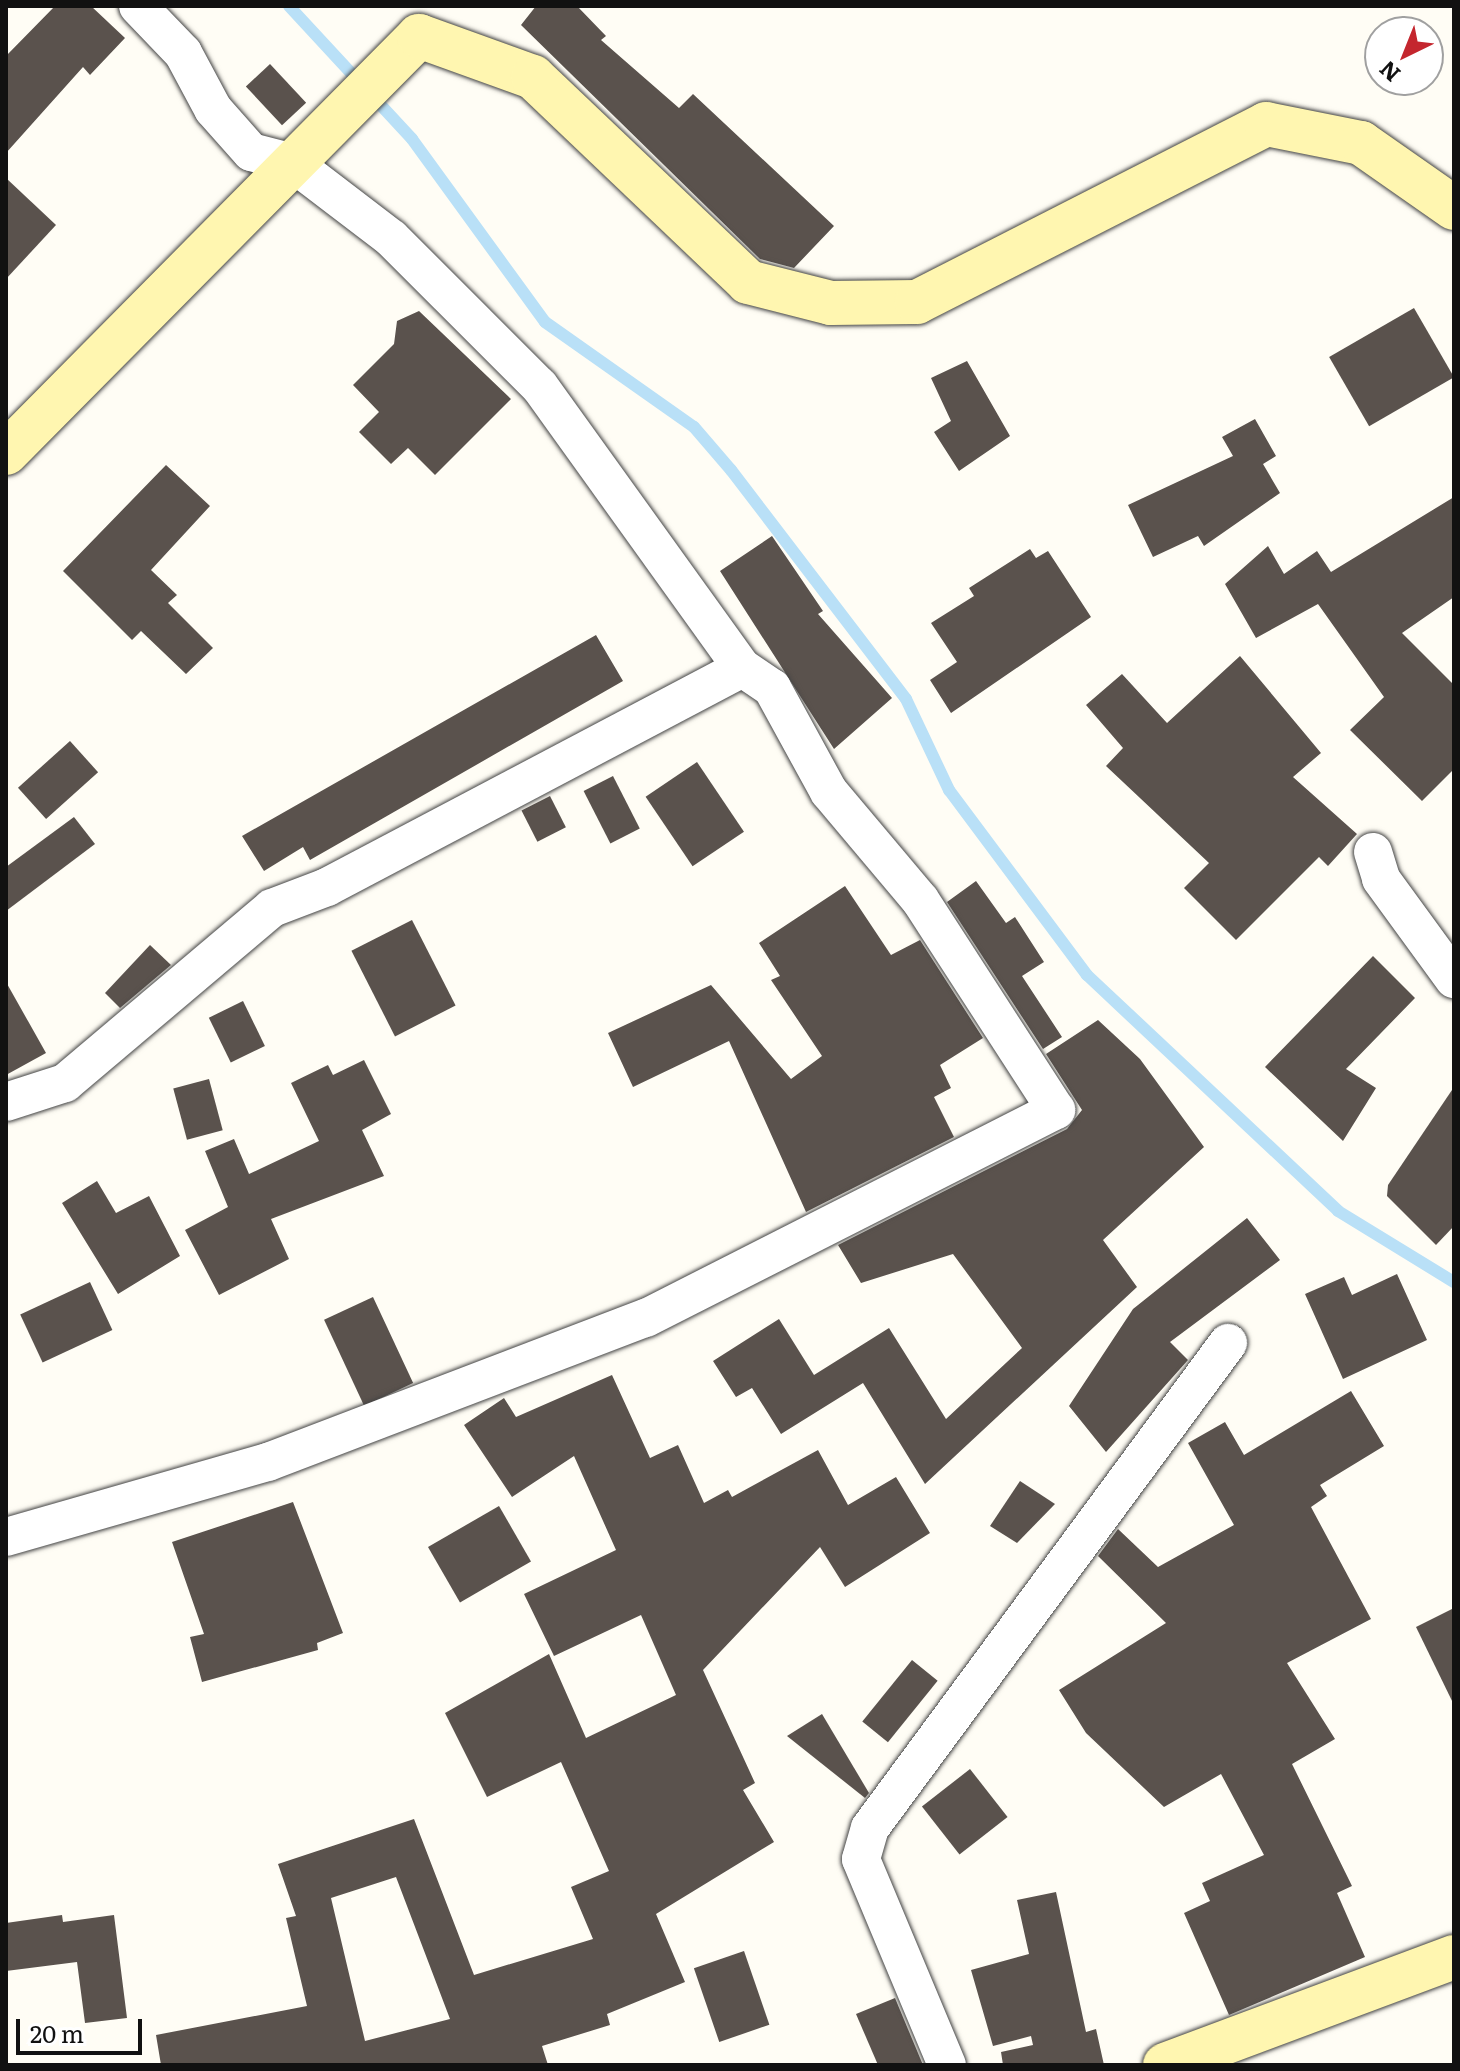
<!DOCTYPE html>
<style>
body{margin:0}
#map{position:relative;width:1460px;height:2071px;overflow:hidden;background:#fffdf5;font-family:Literata,serif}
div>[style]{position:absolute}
.stream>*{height:12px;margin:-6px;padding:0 6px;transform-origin:6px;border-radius:6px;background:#b9e0f7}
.building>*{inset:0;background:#5a524d;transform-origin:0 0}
.roads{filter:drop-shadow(0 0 2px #444) drop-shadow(0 0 2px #444)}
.street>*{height:38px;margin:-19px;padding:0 19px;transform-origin:19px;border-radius:19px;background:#fff}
.secondary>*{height:44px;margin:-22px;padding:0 22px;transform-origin:22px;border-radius:22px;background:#fff6b0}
span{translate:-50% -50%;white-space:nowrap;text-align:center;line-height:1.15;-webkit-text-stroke:8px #fff;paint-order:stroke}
.frame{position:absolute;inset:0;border:8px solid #111;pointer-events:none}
.north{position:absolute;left:1364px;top:16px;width:80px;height:80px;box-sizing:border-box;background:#fff;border:2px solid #a0a0a0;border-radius:50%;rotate:223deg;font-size:22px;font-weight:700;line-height:32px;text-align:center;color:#111}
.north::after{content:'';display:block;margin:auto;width:28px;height:36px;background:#c4262e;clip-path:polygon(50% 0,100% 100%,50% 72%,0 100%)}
.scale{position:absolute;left:16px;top:2019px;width:126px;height:36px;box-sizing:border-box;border:4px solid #111;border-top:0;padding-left:10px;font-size:24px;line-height:28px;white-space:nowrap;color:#111;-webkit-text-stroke:6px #fff;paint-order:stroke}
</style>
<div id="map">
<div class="stream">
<div style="left:289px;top:6px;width:181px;rotate:47.2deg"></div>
<div style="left:412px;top:139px;width:226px;rotate:54deg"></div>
<div style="left:545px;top:322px;width:182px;rotate:35.2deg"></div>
<div style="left:694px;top:427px;width:57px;rotate:49.3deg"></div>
<div style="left:731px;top:470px;width:288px;rotate:52.6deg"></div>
<div style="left:906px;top:699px;width:101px;rotate:64.7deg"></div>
<div style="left:949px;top:790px;width:231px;rotate:53.3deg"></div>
<div style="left:1087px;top:975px;width:345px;rotate:43.2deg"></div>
<div style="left:1338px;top:1211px;width:136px;rotate:31.5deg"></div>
</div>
<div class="building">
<div style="clip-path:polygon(55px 6px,91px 6px,125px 38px,90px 75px,83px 67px,6px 153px,6px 56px)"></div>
<div style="clip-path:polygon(536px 6px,577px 6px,606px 36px,601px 40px,679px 108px,693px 94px,834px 226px,794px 268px,760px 259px,521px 25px)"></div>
<div style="left:270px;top:64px;width:53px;height:33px;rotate:47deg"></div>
<div style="clip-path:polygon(6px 178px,56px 225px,6px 279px)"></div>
<div style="left:1414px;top:308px;width:80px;height:98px;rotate:60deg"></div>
<div style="clip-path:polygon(419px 311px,511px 399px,435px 475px,408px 448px,391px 464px,359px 432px,379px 412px,353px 385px,394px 344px,397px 321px)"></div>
<div style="clip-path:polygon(967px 361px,1010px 436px,959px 471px,934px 432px,951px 421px,931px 378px)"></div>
<div style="clip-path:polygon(1255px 419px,1276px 456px,1263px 464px,1280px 493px,1204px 546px,1198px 536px,1153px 557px,1128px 505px,1233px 456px,1222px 437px)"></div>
<div style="clip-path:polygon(166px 465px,210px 506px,151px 570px,177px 595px,168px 603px,213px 648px,186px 674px,141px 631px,132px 640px,63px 571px)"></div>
<div style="clip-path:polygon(1454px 497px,1454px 597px,1402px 633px,1454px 685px,1454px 769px,1422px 801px,1350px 730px,1384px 697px,1318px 604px,1256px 638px,1225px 584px,1268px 546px,1284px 574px,1317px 551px,1331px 572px)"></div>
<div style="clip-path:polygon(772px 536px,823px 611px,818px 614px,892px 698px,834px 749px,720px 571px)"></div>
<div style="clip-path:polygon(1030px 549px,1036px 558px,1048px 551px,1091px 617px,951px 713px,930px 680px,957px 662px,931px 623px,974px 596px,969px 588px)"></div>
<div style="clip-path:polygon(596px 635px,623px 681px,310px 860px,303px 847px,264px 871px,242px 836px)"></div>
<div style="clip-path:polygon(1240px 656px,1321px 753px,1293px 777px,1357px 834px,1328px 866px,1319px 857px,1236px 940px,1184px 888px,1209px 863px,1106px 766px,1123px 748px,1086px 705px,1122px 674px,1167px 723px)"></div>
<div style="left:70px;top:741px;width:42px;height:70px;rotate:48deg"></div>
<div style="left:697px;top:762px;width:84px;height:62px;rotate:56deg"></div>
<div style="left:613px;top:776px;width:59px;height:33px;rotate:63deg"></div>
<div style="left:550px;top:796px;width:35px;height:32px;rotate:63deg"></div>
<div style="clip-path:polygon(74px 817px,95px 844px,6px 911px,6px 867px)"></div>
<div style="clip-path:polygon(976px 881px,1006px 923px,1015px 917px,1044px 962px,1022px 976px,1062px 1037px,1043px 1049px,947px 902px)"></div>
<div style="clip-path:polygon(845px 886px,891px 955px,920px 940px,983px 1038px,940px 1065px,951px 1088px,934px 1097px,954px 1137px,806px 1212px,729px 1041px,633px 1087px,608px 1033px,711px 985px,791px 1079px,822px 1056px,771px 980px,780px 976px,759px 943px)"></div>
<div style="left:412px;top:920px;width:96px;height:68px;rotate:63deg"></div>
<div style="clip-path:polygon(150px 945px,171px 965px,120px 1008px,105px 993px)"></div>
<div style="clip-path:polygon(1373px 956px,1415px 998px,1346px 1069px,1376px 1088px,1343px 1141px,1265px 1067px)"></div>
<div style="clip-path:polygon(6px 982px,46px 1053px,6px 1075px)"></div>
<div style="left:243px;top:1001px;width:50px;height:38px;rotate:64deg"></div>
<div style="clip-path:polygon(1098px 1020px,1140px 1059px,1204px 1147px,1103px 1240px,1137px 1287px,925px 1484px,863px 1383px,781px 1434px,752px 1388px,736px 1397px,713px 1361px,779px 1319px,814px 1375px,889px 1328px,946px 1419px,1022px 1348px,953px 1254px,861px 1283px,838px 1245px,1067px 1129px,1082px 1110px,1046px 1054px)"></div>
<div style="clip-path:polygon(364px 1060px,391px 1114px,362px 1130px,384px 1176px,271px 1219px,289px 1259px,219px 1295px,185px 1230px,228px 1207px,205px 1151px,234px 1139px,249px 1174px,319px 1141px,291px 1083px,328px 1065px,333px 1075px)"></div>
<div style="left:209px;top:1079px;width:53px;height:37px;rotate:75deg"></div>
<div style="clip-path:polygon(1454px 1087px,1454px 1226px,1436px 1245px,1387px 1196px,1388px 1185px)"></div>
<div style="clip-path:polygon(97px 1181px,116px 1213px,149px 1196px,180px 1256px,118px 1294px,62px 1203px)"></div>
<div style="clip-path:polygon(1247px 1218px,1280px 1260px,1170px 1342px,1188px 1360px,1106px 1452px,1069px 1406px,1133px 1309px)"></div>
<div style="clip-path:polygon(1397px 1274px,1427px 1340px,1343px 1379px,1305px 1294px,1344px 1277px,1352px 1295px)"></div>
<div style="left:90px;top:1282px;width:53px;height:77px;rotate:65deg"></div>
<div style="left:373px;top:1297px;width:95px;height:54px;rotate:65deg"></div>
<div style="clip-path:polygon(evenodd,612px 1375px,650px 1458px,678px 1445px,704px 1503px,728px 1490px,732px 1497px,818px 1450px,848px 1505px,896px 1477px,930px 1533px,845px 1587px,820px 1547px,703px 1670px,755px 1783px,743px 1790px,774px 1842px,656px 1914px,685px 1982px,607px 2014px,610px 2025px,542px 2046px,548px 2065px,161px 2065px,156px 2035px,307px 2006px,286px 1918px,296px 1916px,278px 1864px,414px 1819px,474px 1975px,593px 1939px,571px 1887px,609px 1871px,561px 1762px,487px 1797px,445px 1713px,549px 1654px,586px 1738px,676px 1695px,641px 1615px,554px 1656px,524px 1594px,616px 1550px,574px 1456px,512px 1497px,464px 1425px,504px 1398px,516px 1417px,612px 1375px,396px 1877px,450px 2019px,365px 2041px,331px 1898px,396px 1877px)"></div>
<div style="clip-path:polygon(1351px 1391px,1384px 1446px,1320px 1485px,1327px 1496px,1311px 1507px,1371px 1619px,1287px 1663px,1335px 1739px,1292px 1764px,1352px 1886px,1337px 1893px,1365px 1957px,1229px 2015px,1184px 1913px,1210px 1901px,1202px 1883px,1264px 1855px,1221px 1774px,1164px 1807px,1086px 1733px,1059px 1690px,1166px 1623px,1098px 1556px,1118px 1529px,1158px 1567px,1234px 1525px,1188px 1443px,1225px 1422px,1244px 1455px)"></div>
<div style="clip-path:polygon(1020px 1481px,1055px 1504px,1017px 1543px,990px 1526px)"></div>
<div style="clip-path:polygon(293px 1502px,343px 1633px,317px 1643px,318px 1650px,202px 1682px,190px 1637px,204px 1634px,172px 1542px)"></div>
<div style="left:499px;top:1506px;width:64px;height:82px;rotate:60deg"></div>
<div style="clip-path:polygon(1454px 1608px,1454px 1705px,1416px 1627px)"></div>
<div style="left:912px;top:1660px;width:33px;height:79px;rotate:39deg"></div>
<div style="clip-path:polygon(822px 1714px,869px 1793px,865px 1798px,787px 1736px)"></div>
<div style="left:970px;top:1769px;width:61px;height:61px;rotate:52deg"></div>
<div style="clip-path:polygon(1056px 1892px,1086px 2032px,1096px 2029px,1104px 2065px,1003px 2065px,1001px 2052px,1033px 2045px,1031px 2036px,993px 2046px,971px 1970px,1029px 1954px,1017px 1900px)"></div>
<div style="clip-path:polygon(62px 1915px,63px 1922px,114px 1915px,127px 2018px,85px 2023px,77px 1962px,6px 1971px,6px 1923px)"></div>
<div style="left:744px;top:1951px;width:78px;height:53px;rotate:71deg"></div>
<div style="clip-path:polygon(895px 1998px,923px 2065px,878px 2065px,856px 2014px)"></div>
</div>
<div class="roads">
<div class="street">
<div style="left:1373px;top:852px;width:28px;rotate:73deg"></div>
<div style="left:1381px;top:879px;width:124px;rotate:53.9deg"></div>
<div style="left:6px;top:1102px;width:62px;rotate:-17.9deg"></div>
<div style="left:65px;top:1083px;width:271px;rotate:-40.2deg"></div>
<div style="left:272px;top:908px;width:59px;rotate:-20.9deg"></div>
<div style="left:327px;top:887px;width:469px;rotate:-27.8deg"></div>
<div style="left:6px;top:1537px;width:273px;rotate:-16deg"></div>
<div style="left:268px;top:1462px;width:404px;rotate:-20.9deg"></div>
<div style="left:646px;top:1318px;width:460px;rotate:-26.9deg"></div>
<div style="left:1056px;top:1110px;width:250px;rotate:-122.9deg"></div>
<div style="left:920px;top:900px;width:141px;rotate:-130.1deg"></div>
<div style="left:829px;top:792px;width:119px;rotate:-118.7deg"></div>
<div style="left:772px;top:688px;width:36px;rotate:-146deg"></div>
<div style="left:742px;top:668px;width:347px;rotate:-125.7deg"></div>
<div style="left:539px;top:386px;width:209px;rotate:-135deg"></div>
<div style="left:391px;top:238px;width:123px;rotate:-142.6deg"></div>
<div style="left:293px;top:163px;width:43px;rotate:-165.3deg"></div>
<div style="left:251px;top:152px;width:57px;rotate:-131.5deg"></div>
<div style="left:213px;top:109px;width:64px;rotate:-118.2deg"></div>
<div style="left:183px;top:53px;width:65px;rotate:-133.8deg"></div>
<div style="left:947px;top:2065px;width:223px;rotate:-112.7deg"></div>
<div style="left:861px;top:1859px;width:32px;rotate:-74deg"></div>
<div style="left:870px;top:1828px;width:603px;rotate:-53.57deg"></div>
</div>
<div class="secondary">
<div style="left:6px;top:453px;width:587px;rotate:-45.28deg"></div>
<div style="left:419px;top:36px;width:121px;rotate:19.8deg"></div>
<div style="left:533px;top:77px;width:297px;rotate:43.6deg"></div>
<div style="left:748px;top:282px;width:86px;rotate:14.2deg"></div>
<div style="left:831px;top:303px;width:86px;rotate:-0.7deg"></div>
<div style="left:917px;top:302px;width:392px;rotate:-27deg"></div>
<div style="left:1266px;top:124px;width:97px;rotate:11.3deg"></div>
<div style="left:1361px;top:143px;width:113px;rotate:35deg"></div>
<div style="left:1165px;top:2065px;width:309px;rotate:-20.5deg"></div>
</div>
</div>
<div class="frame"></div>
<div class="north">N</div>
<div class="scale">20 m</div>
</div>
